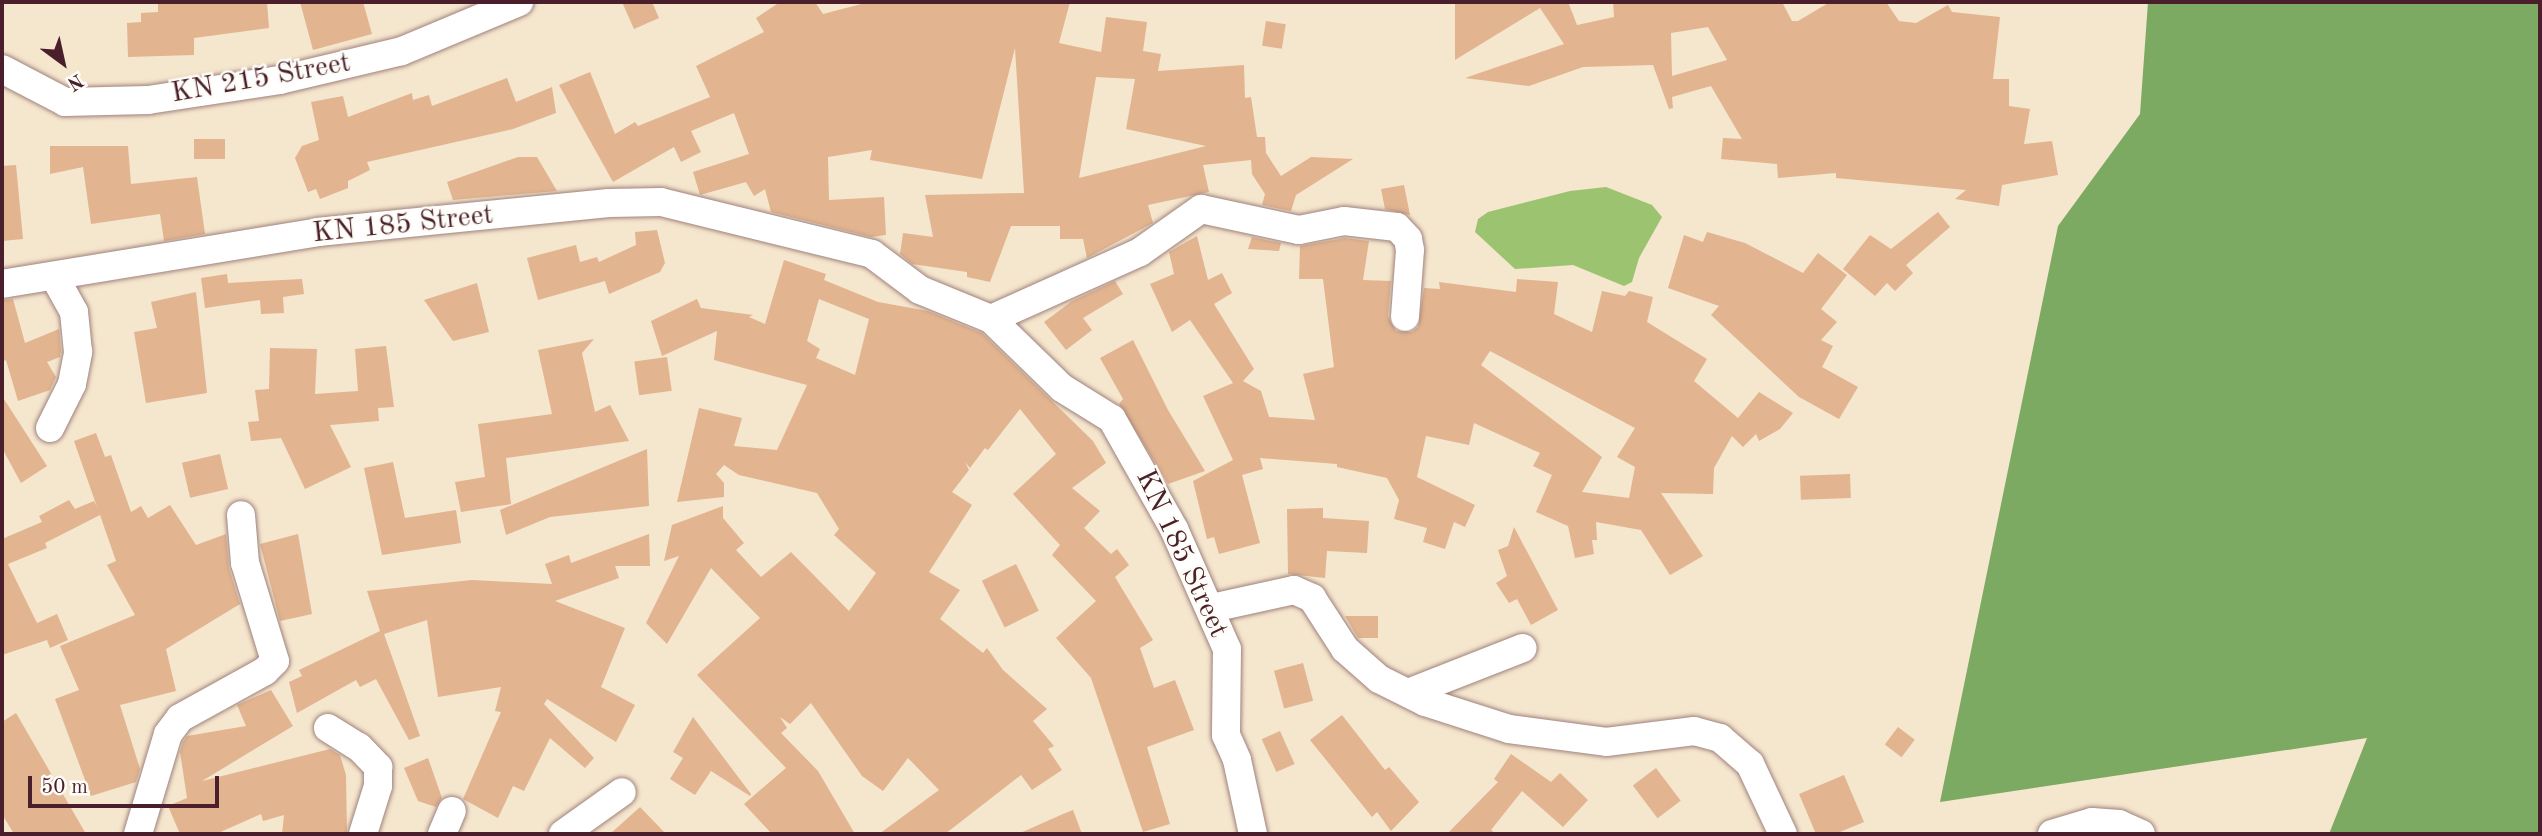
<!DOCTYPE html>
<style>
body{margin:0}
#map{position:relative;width:2542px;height:836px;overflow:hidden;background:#f5e6ce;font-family:"Old Standard TT",serif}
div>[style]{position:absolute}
.green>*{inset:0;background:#9cc470}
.forest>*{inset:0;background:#7daa62}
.building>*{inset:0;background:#e2b490;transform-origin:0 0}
.roads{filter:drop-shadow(0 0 2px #a0827c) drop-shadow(0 0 2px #a0827c)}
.minor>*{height:28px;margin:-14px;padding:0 14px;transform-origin:14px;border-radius:14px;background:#fff}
span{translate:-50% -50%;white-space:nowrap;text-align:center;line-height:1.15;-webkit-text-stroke:5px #fdfcf7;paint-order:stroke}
.street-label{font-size:28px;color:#4a1f2b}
.frame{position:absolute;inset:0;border:4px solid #4a1f2b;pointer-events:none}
.north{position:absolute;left:28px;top:28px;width:70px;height:70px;-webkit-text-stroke:5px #fdfcf7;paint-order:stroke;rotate:147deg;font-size:19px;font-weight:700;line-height:28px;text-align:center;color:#4a1f2b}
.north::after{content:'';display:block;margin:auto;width:24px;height:32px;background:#4a1f2b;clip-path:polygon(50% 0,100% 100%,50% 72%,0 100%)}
.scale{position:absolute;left:28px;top:776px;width:191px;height:32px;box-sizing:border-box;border:4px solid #4a1f2b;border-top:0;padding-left:9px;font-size:21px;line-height:24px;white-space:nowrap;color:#4a1f2b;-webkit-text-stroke:5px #fdfcf7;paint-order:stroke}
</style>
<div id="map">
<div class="green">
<div style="clip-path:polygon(1606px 187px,1652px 205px,1662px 217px,1639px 258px,1632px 282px,1624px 286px,1573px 265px,1515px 269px,1475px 232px,1478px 219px,1488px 212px,1570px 191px)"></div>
</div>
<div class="forest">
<div style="clip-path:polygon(2148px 2px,2540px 2px,2540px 834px,2329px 834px,2367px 738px,1940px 802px,2058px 226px,2140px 114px)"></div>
</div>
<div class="building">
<div style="clip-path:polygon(267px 2px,269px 28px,194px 38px,194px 55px,128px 57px,127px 23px,141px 22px,141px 13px,158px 12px,158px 4px)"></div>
<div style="clip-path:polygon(300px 2px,363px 2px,372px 34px,313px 50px)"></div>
<div style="clip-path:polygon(622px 2px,652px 2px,659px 18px,634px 29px)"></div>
<div style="clip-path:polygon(evenodd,780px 2px,815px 2px,823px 14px,869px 2px,1070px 2px,1059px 43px,1101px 52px,1106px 17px,1147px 22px,1143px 51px,1161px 54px,1158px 71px,1244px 65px,1245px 98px,1251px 97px,1257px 137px,1265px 137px,1266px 153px,1281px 176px,1311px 157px,1353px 159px,1296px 195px,1291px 211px,1262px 205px,1265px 194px,1252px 174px,1251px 160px,1203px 165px,1209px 192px,1148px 205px,1153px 223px,1087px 258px,1083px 239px,1060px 239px,1060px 226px,1011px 226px,990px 282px,967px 277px,967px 272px,912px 264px,900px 254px,903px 233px,933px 237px,925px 195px,1024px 193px,1015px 48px,982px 179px,870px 160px,872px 150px,828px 157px,829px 200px,884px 197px,886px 235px,871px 237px,771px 212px,765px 189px,754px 196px,746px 182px,700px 195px,693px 172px,749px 154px,734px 113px,691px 131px,701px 152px,681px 162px,674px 147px,613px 182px,559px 85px,590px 72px,615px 134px,635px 122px,638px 126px,710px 97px,696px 66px,764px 32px,756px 18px,780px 2px,1096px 77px,1135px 79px,1126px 129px,1206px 146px,1079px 178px,1096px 77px)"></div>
<div style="clip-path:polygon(evenodd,1455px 2px,1568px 2px,1577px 25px,1614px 17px,1613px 2px,1782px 2px,1792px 21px,1798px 21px,1830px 2px,1886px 2px,1899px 21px,1916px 23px,1948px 5px,1952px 12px,2000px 17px,1993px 79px,2009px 79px,2009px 106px,2030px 109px,2024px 144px,2052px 141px,2058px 175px,2002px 185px,1999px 206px,1955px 199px,1966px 190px,1836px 178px,1836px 173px,1778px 178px,1777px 164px,1721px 159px,1723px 138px,1742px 139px,1711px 86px,1672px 97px,1673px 108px,1669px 109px,1653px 65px,1583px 67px,1529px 86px,1465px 78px,1564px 44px,1540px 8px,1455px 60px,1455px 2px,1708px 27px,1727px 60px,1672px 76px,1671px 33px,1708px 27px)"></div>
<div style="left:1266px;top:21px;width:20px;height:25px;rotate:9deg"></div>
<div style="clip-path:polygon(507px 78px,516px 102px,552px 87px,556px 113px,513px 129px,367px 162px,370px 170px,348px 181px,348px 188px,320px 199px,316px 189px,308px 192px,295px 158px,302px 146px,319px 140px,311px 102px,343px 96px,348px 117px,412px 93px,413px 100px,429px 95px,432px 106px)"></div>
<div style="left:194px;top:139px;width:31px;height:20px"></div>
<div style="clip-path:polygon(50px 146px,128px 146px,131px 184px,197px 177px,205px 234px,164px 241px,160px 214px,91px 224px,83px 167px,50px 174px)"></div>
<div style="clip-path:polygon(518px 157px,537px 157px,557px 191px,453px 200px,447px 182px)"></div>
<div style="clip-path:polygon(16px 165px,23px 239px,2px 241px,2px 166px)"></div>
<div style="clip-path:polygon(1404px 185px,1410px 215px,1409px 215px,1385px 209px,1381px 189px)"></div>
<div style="clip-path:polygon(1938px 212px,1950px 227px,1906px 265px,1913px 273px,1895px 291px,1887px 283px,1875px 296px,1843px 269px,1870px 235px,1891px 249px)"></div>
<div style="clip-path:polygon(657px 230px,665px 263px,660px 272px,609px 294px,605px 281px,538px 300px,527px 258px,576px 245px,580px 262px,597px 257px,599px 262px,636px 245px,635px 232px)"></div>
<div style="clip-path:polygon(1707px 232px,1745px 243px,1803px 273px,1818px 253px,1847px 275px,1821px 309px,1837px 322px,1821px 340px,1833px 346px,1822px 367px,1858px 387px,1839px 419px,1799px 397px,1711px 315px,1719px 306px,1668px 288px,1684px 235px,1703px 242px)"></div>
<div style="clip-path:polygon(evenodd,1197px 236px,1208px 280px,1222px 273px,1232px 293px,1214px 304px,1254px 369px,1243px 381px,1261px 391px,1269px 417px,1315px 420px,1303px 374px,1334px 367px,1323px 279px,1299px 279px,1300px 246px,1345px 238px,1369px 241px,1363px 280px,1391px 281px,1388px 316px,1396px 331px,1412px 332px,1418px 327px,1424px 288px,1440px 289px,1439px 282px,1516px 292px,1517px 279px,1558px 282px,1554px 314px,1592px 332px,1602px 291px,1625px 296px,1629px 291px,1653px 297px,1647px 322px,1707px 359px,1694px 381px,1738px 418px,1759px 392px,1793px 413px,1780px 429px,1759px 441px,1756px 434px,1743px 447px,1732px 436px,1714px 468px,1713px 494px,1661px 493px,1703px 556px,1670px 575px,1641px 530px,1596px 522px,1597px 540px,1592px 540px,1594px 554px,1575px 558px,1568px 526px,1536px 512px,1552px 475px,1533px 466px,1540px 453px,1474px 423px,1469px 445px,1426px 436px,1417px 477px,1475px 505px,1465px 527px,1454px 522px,1445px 549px,1423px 542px,1427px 528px,1394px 519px,1399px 500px,1387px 478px,1337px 467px,1337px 464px,1260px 458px,1263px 469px,1242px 475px,1260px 543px,1219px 554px,1214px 537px,1207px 539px,1193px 481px,1233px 460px,1203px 396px,1233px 383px,1190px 320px,1172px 332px,1150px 284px,1174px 274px,1169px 252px,1197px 236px,1490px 351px,1635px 428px,1617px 457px,1635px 467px,1629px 498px,1582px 492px,1602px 457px,1481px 365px,1490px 351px)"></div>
<div style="clip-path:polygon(1252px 237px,1281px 243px,1279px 251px,1248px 249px)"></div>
<div style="clip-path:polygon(evenodd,784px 260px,826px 274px,824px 280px,878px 302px,928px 311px,982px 333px,1093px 441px,1106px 463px,1072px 488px,1100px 511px,1084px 528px,1111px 554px,1117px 549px,1129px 565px,1115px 577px,1153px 640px,1140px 648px,1154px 688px,1175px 680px,1194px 730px,1147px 747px,1170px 824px,1143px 832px,1091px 678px,1056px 638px,1096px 601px,1052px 555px,1060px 545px,1013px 494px,1056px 454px,1020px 409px,988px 450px,985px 448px,970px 468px,965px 462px,969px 470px,952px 492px,972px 505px,929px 572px,960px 590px,940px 619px,983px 653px,987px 648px,1003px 670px,1047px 709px,1033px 721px,1054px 746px,1048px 749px,1062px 770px,1032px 790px,1021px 775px,945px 834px,879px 834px,939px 790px,908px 758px,883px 791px,862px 776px,811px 703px,790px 724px,780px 717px,787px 728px,781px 733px,818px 771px,855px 834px,772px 834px,744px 804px,786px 768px,697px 675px,760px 618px,711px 568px,667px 644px,646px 623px,679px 556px,664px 561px,672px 525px,723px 506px,723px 518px,744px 543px,736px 550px,761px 577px,791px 552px,849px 611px,876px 573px,834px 535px,839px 529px,817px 493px,739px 475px,724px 465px,716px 474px,724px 483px,724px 497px,677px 502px,699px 408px,742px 418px,734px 446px,777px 450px,807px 385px,714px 360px,717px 331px,662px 356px,651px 321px,697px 299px,701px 308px,753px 315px,749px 317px,765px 324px,784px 260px,819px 299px,869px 319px,855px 375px,816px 358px,820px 349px,807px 341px,819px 299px)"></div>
<div style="clip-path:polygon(227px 274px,228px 283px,302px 279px,304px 294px,283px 297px,284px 313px,261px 314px,260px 300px,205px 308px,201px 278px)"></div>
<div style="clip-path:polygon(1115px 281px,1123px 294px,1083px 318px,1092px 330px,1066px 350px,1044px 322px,1072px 301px)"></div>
<div style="clip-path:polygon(477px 283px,489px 332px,453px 341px,424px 300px)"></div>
<div style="clip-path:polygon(196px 292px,207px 393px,146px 403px,134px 332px,157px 328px,151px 302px)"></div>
<div style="clip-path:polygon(13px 299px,25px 343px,59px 329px,61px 351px,60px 357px,47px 362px,56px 377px,50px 390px,18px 401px,6px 360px,2px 362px,2px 300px)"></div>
<div style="clip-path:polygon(594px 339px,582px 353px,595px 412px,610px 405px,629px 441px,506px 458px,511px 504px,461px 512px,455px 482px,485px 477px,478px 424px,552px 414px,538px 350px)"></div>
<div style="clip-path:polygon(1133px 340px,1168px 410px,1205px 471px,1168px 484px,1119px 404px,1123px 399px,1100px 358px)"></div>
<div style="clip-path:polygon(386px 346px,394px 407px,378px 408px,379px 421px,330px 425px,351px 467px,305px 489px,281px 438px,251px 441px,248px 422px,259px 421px,255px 390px,269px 389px,270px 348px,317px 349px,315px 394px,358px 391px,355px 349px)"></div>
<div style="left:667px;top:357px;width:34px;height:33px;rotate:82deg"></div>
<div style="clip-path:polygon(2px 396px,47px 466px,21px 483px,2px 448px)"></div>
<div style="clip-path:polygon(96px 433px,105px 457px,111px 455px,131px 512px,141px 506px,148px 518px,170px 505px,196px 545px,226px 534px,229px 568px,240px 604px,166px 649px,176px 691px,120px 705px,140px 769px,136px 782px,91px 796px,55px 699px,79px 690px,60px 646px,135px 615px,107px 565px,116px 561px,100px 515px,45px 543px,47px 548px,8px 564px,37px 623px,57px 614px,68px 640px,50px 648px,47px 640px,2px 655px,2px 539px,42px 522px,39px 516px,69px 500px,75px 509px,94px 501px,97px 507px,74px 441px)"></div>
<div style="clip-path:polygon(647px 449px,649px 506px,550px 517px,506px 535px,500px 510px)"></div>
<div style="left:220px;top:454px;width:36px;height:39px;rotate:77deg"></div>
<div style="clip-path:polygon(393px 462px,405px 518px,456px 510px,461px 543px,382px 555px,364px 468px)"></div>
<div style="left:1850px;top:474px;width:24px;height:50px;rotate:88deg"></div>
<div style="clip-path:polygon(1323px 508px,1323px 518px,1369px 521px,1367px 553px,1327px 551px,1325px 578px,1288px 574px,1287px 509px)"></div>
<div style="clip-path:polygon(1514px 527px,1558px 610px,1531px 625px,1517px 599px,1509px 603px,1496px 583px,1507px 576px,1498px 550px,1508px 546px)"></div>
<div style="clip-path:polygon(298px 534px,312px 614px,280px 621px,260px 544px)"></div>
<div style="clip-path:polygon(649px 534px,650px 566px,615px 566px,619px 578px,555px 601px,625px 628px,601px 687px,635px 705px,616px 742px,547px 699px,544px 704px,594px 758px,585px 768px,550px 738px,524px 791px,513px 786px,498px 818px,463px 799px,501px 712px,495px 711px,501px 687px,438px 697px,427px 620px,384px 634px,420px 736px,409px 740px,376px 679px,360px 687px,356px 680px,297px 713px,289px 682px,302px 676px,299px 670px,380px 631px,367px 591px,472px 580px,552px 584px,545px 564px,569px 555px,571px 563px)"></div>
<div style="left:1016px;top:564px;width:52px;height:38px;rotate:64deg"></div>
<div style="clip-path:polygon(1345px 616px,1378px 616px,1378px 638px,1358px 638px)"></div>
<div style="left:1303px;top:663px;width:39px;height:30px;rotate:75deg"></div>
<div style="clip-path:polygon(271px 690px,293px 726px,202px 781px,330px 749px,340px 755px,346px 775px,347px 834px,282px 834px,284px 815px,263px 821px,261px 814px,216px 834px,180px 834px,168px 806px,187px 798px,180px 752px,183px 742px,187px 736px,246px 726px,237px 705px)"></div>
<div style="clip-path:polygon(16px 713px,86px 834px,14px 834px,2px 814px,2px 722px)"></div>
<div style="clip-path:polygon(1342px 715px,1385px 770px,1389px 767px,1419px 802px,1391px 831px,1377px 812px,1372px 817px,1310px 740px)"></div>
<div style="clip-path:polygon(693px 717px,751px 794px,750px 796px,711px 771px,695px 795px,670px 779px,683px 758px,673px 752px)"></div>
<div style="left:1898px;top:727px;width:21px;height:22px;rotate:37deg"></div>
<div style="left:1280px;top:731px;width:36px;height:20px;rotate:66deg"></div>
<div style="clip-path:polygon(1511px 754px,1551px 782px,1560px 773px,1588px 800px,1563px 827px,1522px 791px,1491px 830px,1496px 834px,1447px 834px,1498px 782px,1494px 779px)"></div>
<div style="clip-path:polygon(428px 758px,442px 798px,436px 807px,418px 801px,404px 768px)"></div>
<div style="left:1656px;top:768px;width:41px;height:29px;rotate:53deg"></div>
<div style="clip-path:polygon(1844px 775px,1864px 822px,1835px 834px,1816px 834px,1799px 794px)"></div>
<div style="clip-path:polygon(640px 807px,666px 834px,610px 834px)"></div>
<div style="clip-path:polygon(1073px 810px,1082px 834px,1018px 834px,1063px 814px)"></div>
</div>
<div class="roads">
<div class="minor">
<div style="left:2px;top:69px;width:71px;rotate:27.6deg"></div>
<div style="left:65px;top:102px;width:83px;rotate:-1.4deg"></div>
<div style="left:148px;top:100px;width:134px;rotate:-8.6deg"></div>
<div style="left:280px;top:80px;width:125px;rotate:-13.4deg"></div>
<div style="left:402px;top:51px;width:127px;rotate:-22.7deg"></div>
<div style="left:2px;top:284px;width:320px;rotate:-9.3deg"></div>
<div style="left:318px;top:232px;width:292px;rotate:-5.7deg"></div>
<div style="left:609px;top:203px;width:52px;rotate:-1.1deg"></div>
<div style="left:661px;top:202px;width:217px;rotate:13.8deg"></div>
<div style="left:872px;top:254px;width:60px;rotate:36.9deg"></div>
<div style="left:920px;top:290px;width:77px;rotate:22.2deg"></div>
<div style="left:991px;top:319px;width:99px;rotate:44.2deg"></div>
<div style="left:1062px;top:388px;width:59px;rotate:31.8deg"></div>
<div style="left:1112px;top:419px;width:126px;rotate:60.6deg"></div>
<div style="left:1174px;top:529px;width:131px;rotate:66.2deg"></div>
<div style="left:1227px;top:649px;width:86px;rotate:90.7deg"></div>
<div style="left:1226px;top:735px;width:27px;rotate:66deg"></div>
<div style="left:1237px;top:760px;width:76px;rotate:77.8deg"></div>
<div style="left:991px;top:319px;width:163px;rotate:-24.2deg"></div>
<div style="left:1140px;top:252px;width:75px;rotate:-35.2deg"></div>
<div style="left:1201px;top:209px;width:100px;rotate:12.1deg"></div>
<div style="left:1299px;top:230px;width:46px;rotate:-11.3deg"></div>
<div style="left:1344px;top:221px;width:53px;rotate:6.5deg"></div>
<div style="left:1397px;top:227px;width:16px;rotate:47deg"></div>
<div style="left:1408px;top:239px;width:11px;rotate:80deg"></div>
<div style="left:1410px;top:250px;width:67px;rotate:94.3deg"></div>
<div style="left:50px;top:428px;width:49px;rotate:-63.4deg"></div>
<div style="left:72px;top:384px;width:33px;rotate:-79deg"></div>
<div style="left:78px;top:352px;width:40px;rotate:-95.7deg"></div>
<div style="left:74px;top:312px;width:39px;rotate:-119deg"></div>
<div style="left:1212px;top:608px;width:84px;rotate:-12.4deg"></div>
<div style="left:1294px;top:590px;width:20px;rotate:24deg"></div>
<div style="left:1312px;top:598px;width:61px;rotate:57.1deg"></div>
<div style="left:1345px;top:649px;width:45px;rotate:41.4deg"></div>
<div style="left:1379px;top:679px;width:51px;rotate:26.6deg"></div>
<div style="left:1425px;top:702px;width:88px;rotate:17.8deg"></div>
<div style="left:1509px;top:729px;width:98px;rotate:7.6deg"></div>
<div style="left:1606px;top:742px;width:89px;rotate:-7.1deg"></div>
<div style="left:1694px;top:731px;width:27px;rotate:15deg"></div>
<div style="left:1720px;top:738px;width:40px;rotate:41deg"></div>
<div style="left:1750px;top:764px;width:77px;rotate:64.8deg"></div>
<div style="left:1408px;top:693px;width:123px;rotate:-21.4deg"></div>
<div style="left:328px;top:728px;width:36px;rotate:32deg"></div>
<div style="left:359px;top:747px;width:28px;rotate:46deg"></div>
<div style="left:378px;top:767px;width:19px;rotate:90deg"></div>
<div style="left:378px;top:786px;width:50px;rotate:107.4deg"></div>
<div style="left:138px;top:834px;width:104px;rotate:-73.3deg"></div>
<div style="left:168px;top:734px;width:20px;rotate:-53deg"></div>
<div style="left:180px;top:718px;width:97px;rotate:-28.9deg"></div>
<div style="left:265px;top:671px;width:14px;rotate:-45deg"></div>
<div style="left:275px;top:661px;width:102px;rotate:-107deg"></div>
<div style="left:245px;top:563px;width:48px;rotate:-94.8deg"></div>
<div style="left:442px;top:834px;width:25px;rotate:-67deg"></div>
<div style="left:563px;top:834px;width:72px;rotate:-35.4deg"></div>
<div style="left:2052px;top:834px;width:42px;rotate:-16.7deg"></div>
<div style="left:2092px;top:822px;width:27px;rotate:4deg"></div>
<div style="left:2119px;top:824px;width:24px;rotate:24deg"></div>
</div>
</div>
<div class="street-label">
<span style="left:261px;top:79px;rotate:-10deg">KN 215 Street</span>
<span style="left:403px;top:225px;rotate:-6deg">KN 185 Street</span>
<span style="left:1181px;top:554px;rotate:65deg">KN 185 Street</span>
</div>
<div class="frame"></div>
<div class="north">N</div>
<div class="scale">50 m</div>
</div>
